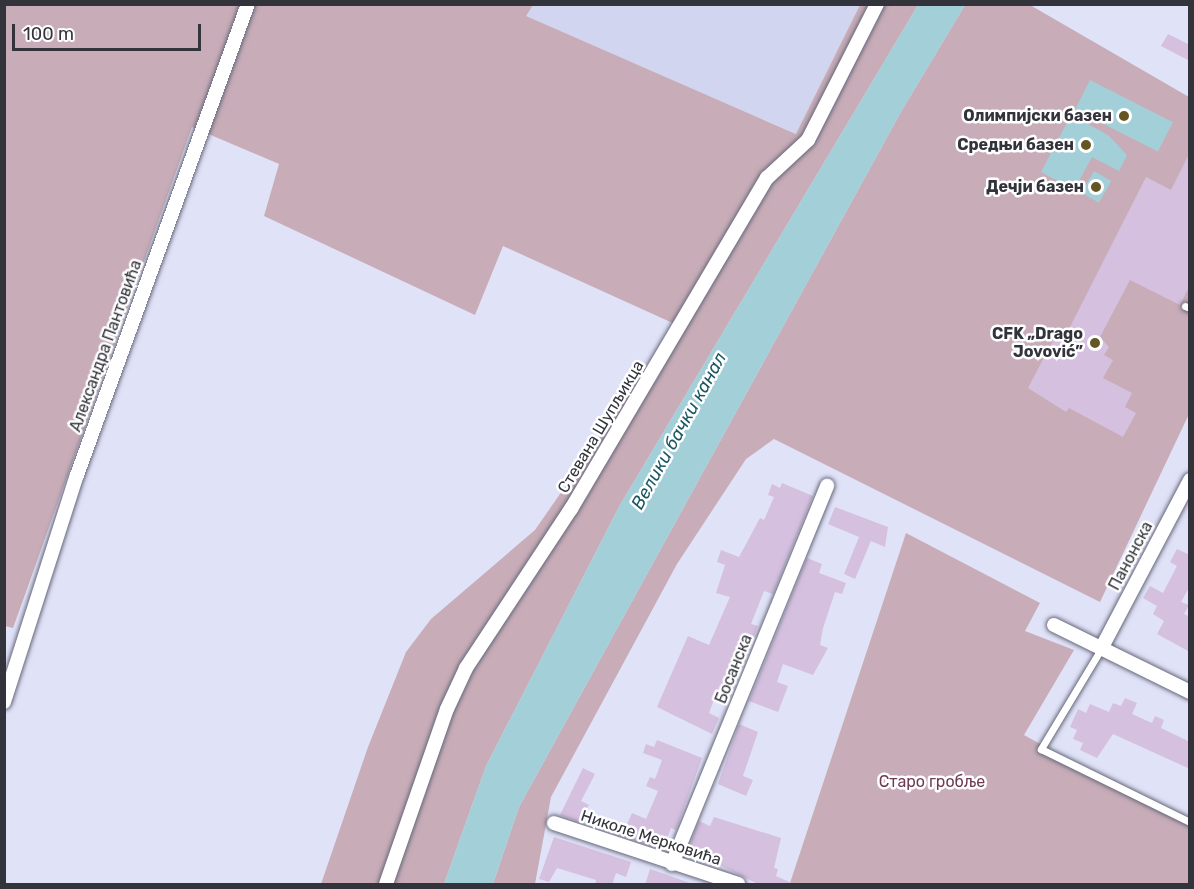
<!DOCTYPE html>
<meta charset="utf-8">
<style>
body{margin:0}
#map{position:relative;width:1194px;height:889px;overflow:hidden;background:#e0e2f8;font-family:Rubik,sans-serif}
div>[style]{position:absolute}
.built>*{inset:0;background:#d2d5f0}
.green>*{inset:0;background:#c8adb8}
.water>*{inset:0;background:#a3cfd8;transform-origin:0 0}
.building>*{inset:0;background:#d5c0df}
.roads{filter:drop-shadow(0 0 2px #66687a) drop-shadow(0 0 2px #66687a)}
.lane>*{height:7px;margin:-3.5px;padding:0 3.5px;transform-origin:3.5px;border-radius:3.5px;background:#fff}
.street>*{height:14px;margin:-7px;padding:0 7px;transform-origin:7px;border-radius:7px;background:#fff}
.dots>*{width:16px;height:16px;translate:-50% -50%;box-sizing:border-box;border:3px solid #fff;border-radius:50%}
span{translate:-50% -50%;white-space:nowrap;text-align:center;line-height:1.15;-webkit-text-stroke:5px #fff;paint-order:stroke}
.poi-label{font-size:16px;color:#32333b;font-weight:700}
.right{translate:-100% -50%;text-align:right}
.street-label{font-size:16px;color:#32333b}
.park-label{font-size:16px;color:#6d3b54}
.water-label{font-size:18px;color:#1b5761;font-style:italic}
.frame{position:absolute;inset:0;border:6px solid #32333b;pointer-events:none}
.scale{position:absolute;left:12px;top:24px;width:189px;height:27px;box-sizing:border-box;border:3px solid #32333b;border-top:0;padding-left:8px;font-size:18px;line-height:21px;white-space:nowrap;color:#32333b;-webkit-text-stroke:4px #fff;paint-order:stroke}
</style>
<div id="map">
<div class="built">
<div style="clip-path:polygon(533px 4px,860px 5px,797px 134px,525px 16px)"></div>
</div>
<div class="green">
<div style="clip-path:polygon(4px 5px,533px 5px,526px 16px,796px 134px,860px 5px,918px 5px,620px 505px,486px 766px,444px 884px,321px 884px,368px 747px,406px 652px,431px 619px,535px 530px,677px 325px,503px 246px,475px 315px,264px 216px,279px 164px,192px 127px,13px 628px,5px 626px)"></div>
<div style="clip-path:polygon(965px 5px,1030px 5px,1189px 97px,1189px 414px,1100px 602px,774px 439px,746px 459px,677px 564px,551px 797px,535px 884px,493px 884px,519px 807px,902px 110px)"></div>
<div style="clip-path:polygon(906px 533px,1040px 603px,1025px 631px,1074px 650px,1024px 735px,1189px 826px,1189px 884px,790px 883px)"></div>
</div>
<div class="water">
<div style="clip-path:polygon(918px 5px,965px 5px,902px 110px,519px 807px,493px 884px,444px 884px,486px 766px,620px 505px)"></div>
<div style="left:1090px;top:80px;width:93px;height:33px;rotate:27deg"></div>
<div style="clip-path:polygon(1071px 115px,1108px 135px,1127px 155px,1119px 171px,1092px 157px,1074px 190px,1041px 172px)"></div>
<div style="left:1094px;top:171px;width:20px;height:25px;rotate:30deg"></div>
</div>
<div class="building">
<div style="clip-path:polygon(1168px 34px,1190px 45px,1190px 61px,1161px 46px)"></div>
<div style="clip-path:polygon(1190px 152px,1190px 285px,1180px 305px,1130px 280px,1100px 337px,1109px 347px,1104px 355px,1113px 360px,1103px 378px,1132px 393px,1125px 407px,1136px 413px,1123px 437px,1069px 408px,1066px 412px,1028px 388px,1058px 331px,1066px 335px,1146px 177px,1171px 190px)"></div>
<div style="clip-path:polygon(782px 483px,813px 496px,773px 594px,764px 591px,751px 624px,758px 626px,739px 676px,736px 675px,728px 695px,717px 691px,709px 713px,719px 718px,712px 734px,657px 707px,688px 636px,709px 645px,730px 597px,716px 593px,725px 565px,717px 562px,721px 550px,739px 557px,760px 518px,764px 520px,774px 497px,768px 495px,772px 484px,780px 488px)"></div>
<div style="clip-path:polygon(835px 507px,888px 527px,885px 547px,871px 541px,855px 579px,844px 574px,859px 537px,828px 524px)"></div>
<div style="clip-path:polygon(1177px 549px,1190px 555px,1190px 586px,1181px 602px,1189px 605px,1184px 614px,1190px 617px,1190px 652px,1157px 634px,1164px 621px,1153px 614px,1157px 606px,1143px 598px,1150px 586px,1163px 593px,1177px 566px,1170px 562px)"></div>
<div style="clip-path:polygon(807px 558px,822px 564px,819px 573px,846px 583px,842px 594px,835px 592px,823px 628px,820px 645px,828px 648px,813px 675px,783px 664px,777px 682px,788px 686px,778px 712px,749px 701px)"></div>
<div style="clip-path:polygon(1125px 698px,1137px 703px,1132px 714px,1152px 723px,1155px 716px,1164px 720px,1161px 728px,1190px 742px,1190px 769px,1113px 734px,1097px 758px,1080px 750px,1083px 743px,1073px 739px,1077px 730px,1070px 727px,1078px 709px,1086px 713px,1090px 704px,1109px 712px,1113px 703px,1121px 706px)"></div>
<div style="clip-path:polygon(739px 724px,758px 732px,743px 776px,753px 780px,746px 796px,718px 784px)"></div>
<div style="clip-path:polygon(657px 740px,702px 758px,676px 830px,671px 828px,663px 850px,600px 829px,603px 821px,625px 829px,632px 813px,646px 819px,658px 791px,646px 786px,650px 777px,655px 779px,662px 760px,643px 753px,646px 744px,654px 747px)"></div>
<div style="clip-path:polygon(583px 768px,595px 774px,581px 801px,589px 805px,578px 822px,560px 815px)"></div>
<div style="clip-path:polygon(714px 817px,781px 838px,774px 868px,778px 869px,776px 876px,796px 885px,760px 885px,701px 856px,699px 861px,685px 856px,699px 821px,710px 826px)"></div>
<div style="clip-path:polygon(554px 837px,631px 862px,626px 877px,616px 873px,612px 885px,595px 885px,596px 880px,557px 868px,549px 882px,539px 879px)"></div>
<div style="clip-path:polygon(650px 869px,690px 883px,690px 885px,645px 885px)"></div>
</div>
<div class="roads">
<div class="lane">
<div style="left:1185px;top:306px;width:5px;rotate:22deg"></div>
<div style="left:1101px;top:649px;width:117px;rotate:121deg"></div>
<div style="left:1041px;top:749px;width:166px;rotate:26.1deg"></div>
</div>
<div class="street">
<div style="left:1054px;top:625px;width:152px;rotate:26.2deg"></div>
<div style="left:1101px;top:649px;width:191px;rotate:-62.2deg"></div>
<div style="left:4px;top:702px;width:238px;rotate:-72.2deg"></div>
<div style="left:77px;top:475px;width:501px;rotate:-70.05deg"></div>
<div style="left:554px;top:823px;width:194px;rotate:18.3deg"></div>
<div style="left:672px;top:864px;width:409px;rotate:-67.7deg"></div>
<div style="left:386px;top:884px;width:185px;rotate:-70.8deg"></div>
<div style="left:447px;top:709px;width:45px;rotate:-65.1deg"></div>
<div style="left:466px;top:668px;width:191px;rotate:-56.6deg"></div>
<div style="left:571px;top:509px;width:385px;rotate:-59.4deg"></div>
<div style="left:767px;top:178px;width:56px;rotate:-42.8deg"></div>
<div style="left:808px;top:140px;width:153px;rotate:-63.1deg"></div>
</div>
</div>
<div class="dots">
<div style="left:1124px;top:116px;background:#645623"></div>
<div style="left:1086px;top:145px;background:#645623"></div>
<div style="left:1096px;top:187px;background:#645623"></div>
<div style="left:1095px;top:343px;background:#645623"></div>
</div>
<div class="poi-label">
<span class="right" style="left:1112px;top:116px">Олимпијски базен</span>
<span class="right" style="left:1074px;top:145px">Средњи базен</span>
<span class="right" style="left:1084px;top:187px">Дечји базен</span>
<span class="right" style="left:1083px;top:343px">CFK „Drago<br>Jovović”</span>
</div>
<div class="street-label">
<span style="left:106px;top:346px;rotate:-70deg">Александра Пантовића</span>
<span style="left:601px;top:427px;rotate:-59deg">Стевана Шупљикца</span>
<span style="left:1131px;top:556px;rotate:-62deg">Панонска</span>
<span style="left:734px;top:669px;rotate:-68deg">Босанска</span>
<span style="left:651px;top:838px;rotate:18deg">Николе Мерковића</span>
</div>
<div class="park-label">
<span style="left:932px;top:782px">Старо гробље</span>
</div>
<div class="water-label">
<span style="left:679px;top:431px;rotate:-61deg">Велики бачки канал</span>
</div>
<div class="frame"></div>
<div class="scale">100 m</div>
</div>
